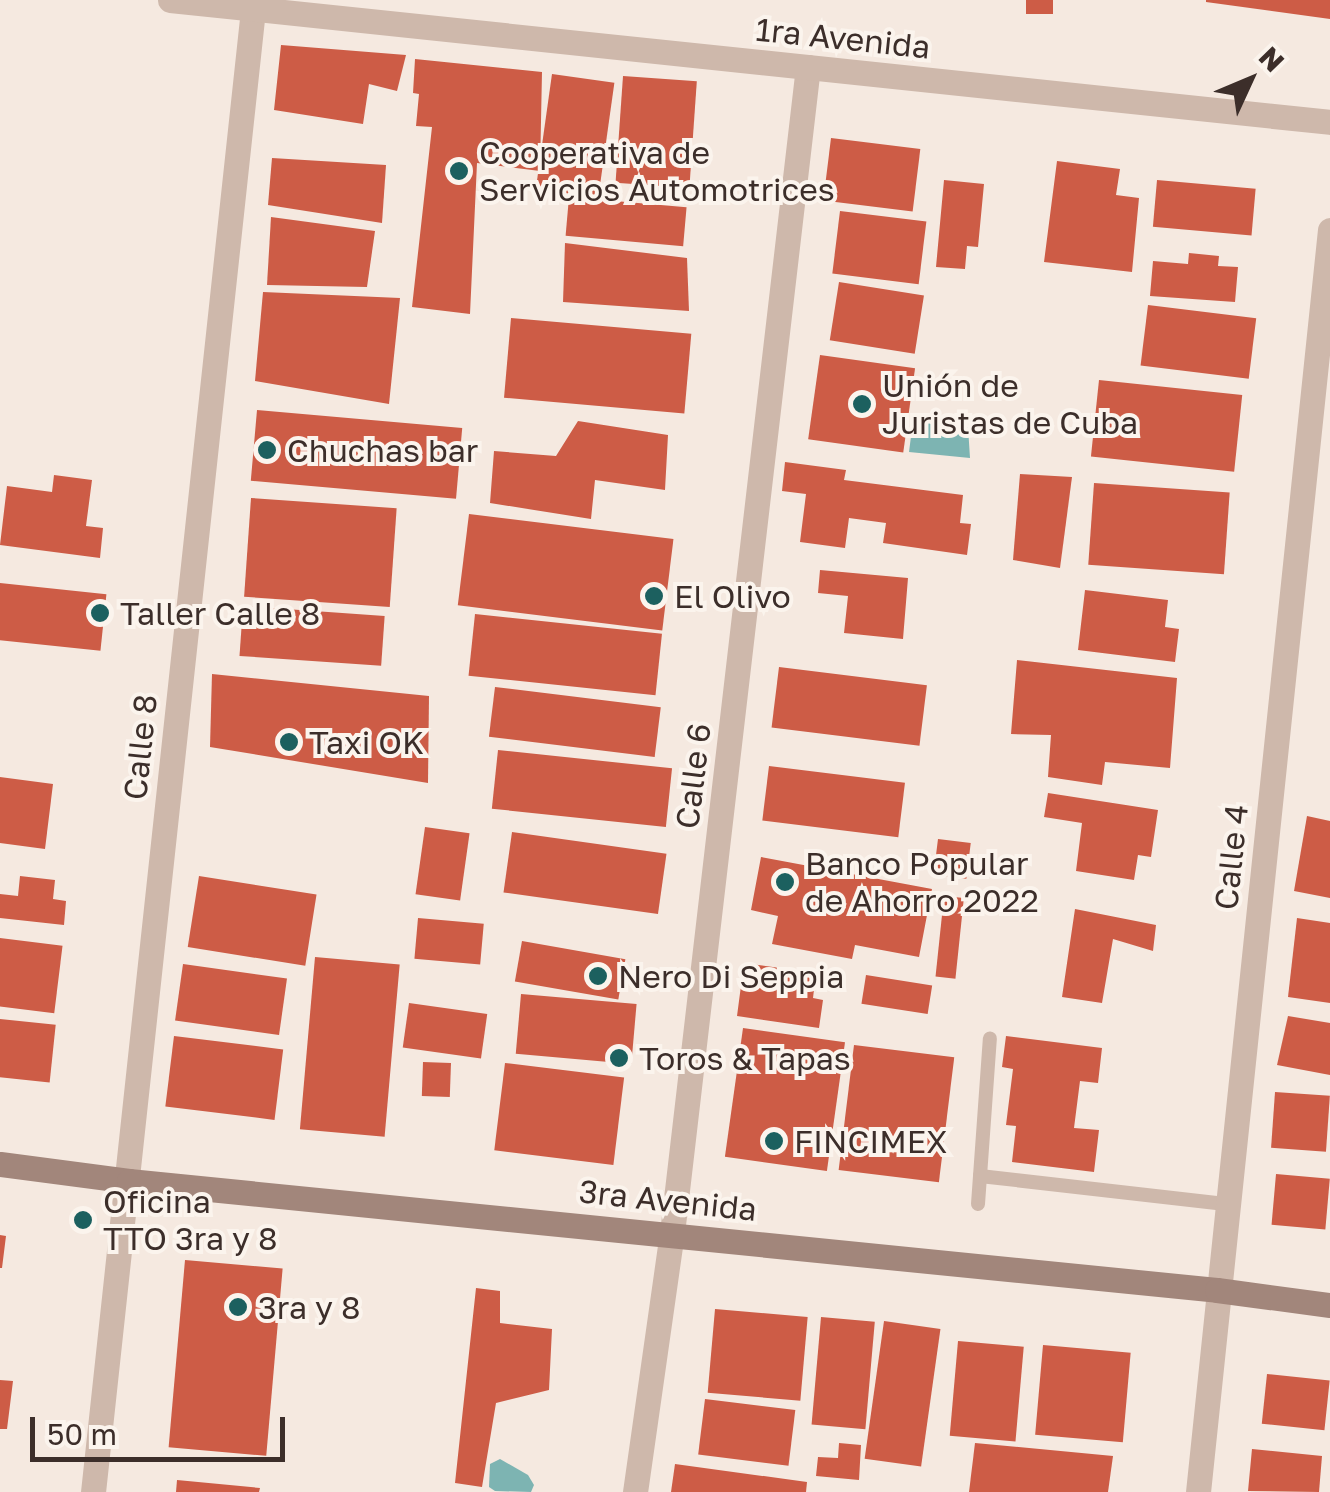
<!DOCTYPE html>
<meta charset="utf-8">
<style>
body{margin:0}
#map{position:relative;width:1330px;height:1492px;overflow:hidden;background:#f5e9e0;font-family:"Golos Text",sans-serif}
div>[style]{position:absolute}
.water>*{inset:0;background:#7db4b2}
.building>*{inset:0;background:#cd5c46;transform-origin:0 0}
.service>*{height:14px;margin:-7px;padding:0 7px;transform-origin:7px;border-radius:7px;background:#ceb8ab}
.minor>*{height:25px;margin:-12.5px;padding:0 12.5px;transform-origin:12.5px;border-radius:12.5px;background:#ceb8ab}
.tertiary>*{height:25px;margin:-12.5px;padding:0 12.5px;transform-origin:12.5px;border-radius:12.5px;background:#ceb8ab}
.secondary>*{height:25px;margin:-12.5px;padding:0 12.5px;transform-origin:12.5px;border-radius:12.5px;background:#a2867b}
.dots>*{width:28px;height:28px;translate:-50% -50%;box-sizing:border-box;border:5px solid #fbf4ed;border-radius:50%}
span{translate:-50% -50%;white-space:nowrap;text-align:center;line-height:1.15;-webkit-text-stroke:8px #fbf4ed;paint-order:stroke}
.street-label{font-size:32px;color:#3c2e2a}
.poi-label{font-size:32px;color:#3c2e2a}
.left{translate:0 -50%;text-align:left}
.north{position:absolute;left:1200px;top:30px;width:100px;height:100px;-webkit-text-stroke:8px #fbf4ed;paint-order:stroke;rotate:46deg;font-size:28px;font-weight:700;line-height:40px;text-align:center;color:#3c2e2a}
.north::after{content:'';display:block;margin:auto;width:35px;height:45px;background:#3c2e2a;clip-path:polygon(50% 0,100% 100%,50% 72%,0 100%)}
.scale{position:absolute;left:30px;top:1417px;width:255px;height:45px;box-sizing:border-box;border:5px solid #3c2e2a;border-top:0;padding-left:12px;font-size:30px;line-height:35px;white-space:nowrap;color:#3c2e2a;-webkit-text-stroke:8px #fbf4ed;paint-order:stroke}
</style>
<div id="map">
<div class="water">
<div style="clip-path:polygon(914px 413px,946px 428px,968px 427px,970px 458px,909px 452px)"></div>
<div style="clip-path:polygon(500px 1459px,528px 1475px,534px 1485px,531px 1492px,495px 1491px,489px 1487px,490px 1464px)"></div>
</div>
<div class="building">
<div style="left:1026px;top:0;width:27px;height:14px"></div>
<div style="clip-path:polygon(1206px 0,1330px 0,1330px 19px,1206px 2px)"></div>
<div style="clip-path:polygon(281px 45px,406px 55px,397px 91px,369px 84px,363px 124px,274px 110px)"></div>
<div style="clip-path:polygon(415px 59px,542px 72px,540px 171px,477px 163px,470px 314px,412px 307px,432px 127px,416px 126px,419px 94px,413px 93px)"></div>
<div style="left:552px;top:74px;width:63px;height:116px;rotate:8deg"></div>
<div style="left:623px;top:76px;width:74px;height:107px;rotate:4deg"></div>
<div style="left:831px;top:138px;width:90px;height:63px;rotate:7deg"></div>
<div style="clip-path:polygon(272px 158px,386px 165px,382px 223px,268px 205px)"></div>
<div style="clip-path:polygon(1057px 161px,1120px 169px,1116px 195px,1139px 198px,1132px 272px,1044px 262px)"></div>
<div style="clip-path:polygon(944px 180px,984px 184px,978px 247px,967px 246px,965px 269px,936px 267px)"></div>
<div style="left:1157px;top:180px;width:99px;height:47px;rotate:5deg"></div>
<div style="left:569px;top:197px;width:118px;height:39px;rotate:5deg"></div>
<div style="left:840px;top:211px;width:87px;height:63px;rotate:7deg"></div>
<div style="clip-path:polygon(271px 217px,375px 231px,367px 287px,267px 285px)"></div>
<div style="clip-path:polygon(565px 243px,687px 258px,689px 311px,563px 302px)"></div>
<div style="clip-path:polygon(1189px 253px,1219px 256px,1218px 266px,1238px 267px,1235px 302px,1150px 296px,1153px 261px,1188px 264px)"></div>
<div style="left:839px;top:282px;width:86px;height:59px;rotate:9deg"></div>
<div style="clip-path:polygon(263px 292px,400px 298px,389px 404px,255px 381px)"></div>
<div style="left:1148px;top:305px;width:109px;height:61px;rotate:7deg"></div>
<div style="left:511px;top:318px;width:181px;height:80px;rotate:5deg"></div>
<div style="left:820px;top:355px;width:96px;height:85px;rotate:8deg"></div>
<div style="left:1099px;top:380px;width:144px;height:77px;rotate:6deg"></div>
<div style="left:257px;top:410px;width:206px;height:71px;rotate:5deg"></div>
<div style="clip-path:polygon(578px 421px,668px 435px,665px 490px,595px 480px,591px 519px,490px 503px,494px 451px,556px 456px)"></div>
<div style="clip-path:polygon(785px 462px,846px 470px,844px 480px,963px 495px,960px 523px,971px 524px,967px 555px,883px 543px,886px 523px,849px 518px,845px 548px,800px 542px,806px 494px,782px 491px)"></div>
<div style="clip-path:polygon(1020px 474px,1072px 477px,1060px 568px,1013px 560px)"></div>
<div style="clip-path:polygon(54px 475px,92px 480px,86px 526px,103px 528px,100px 558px,0 545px,7px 486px,52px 492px)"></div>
<div style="left:1094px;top:483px;width:136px;height:82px;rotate:4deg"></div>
<div style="left:251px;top:498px;width:146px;height:99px;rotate:4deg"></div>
<div style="left:469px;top:514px;width:206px;height:92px;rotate:7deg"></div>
<div style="clip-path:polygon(820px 570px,908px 578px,903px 639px,844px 633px,848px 596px,818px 593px)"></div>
<div style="left:0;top:583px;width:107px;height:57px;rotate:6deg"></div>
<div style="clip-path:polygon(1085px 590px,1168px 600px,1165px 627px,1179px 629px,1175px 662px,1078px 650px)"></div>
<div style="left:243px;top:606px;width:142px;height:50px;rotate:4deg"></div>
<div style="left:475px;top:614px;width:188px;height:62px;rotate:6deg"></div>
<div style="clip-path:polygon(1017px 660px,1177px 678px,1170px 768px,1105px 762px,1102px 785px,1048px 777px,1051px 735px,1011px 734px)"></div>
<div style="left:779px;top:667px;width:149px;height:61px;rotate:7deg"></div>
<div style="clip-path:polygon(212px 674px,429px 696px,428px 783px,210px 747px)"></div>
<div style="left:495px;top:687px;width:167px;height:50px;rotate:7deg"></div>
<div style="left:498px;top:750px;width:175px;height:59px;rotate:6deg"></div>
<div style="left:769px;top:766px;width:137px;height:55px;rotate:7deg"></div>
<div style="clip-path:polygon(0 777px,53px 784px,45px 849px,0 843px)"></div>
<div style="clip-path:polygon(1048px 793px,1158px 810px,1151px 857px,1138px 855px,1134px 880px,1076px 871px,1082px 823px,1044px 817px)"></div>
<div style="clip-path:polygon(1307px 816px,1330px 821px,1330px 898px,1294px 891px)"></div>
<div style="left:425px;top:827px;width:45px;height:68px;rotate:8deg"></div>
<div style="left:512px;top:832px;width:156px;height:61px;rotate:8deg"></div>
<div style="left:938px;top:839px;width:33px;height:36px;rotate:7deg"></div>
<div style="clip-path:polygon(761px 857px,932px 889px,919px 957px,855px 945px,852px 959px,772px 944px,778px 916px,751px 910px)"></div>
<div style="clip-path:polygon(20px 876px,55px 880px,53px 899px,66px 901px,64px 925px,0 918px,0 894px,18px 896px)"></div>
<div style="left:199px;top:876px;width:119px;height:72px;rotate:9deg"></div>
<div style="left:944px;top:896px;width:20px;height:81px;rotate:6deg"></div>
<div style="clip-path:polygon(1075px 909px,1156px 925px,1153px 951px,1113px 939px,1102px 1003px,1062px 997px)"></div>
<div style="left:418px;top:918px;width:66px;height:41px;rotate:5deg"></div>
<div style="clip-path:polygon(1297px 918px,1330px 923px,1330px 1003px,1288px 997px)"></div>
<div style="left:0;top:938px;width:63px;height:68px;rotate:7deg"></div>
<div style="left:522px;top:941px;width:105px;height:41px;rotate:10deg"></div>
<div style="left:315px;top:957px;width:85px;height:173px;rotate:5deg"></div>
<div style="clip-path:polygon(744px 963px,816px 973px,813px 998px,823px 1000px,819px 1028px,737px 1016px)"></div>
<div style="left:183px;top:964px;width:105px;height:57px;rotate:8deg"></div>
<div style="left:866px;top:975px;width:67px;height:29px;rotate:9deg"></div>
<div style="left:521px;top:994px;width:116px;height:60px;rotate:5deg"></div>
<div style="left:409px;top:1003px;width:79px;height:45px;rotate:8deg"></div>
<div style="clip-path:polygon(1288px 1016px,1330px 1023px,1330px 1075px,1277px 1065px)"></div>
<div style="left:0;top:1019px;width:56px;height:58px;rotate:6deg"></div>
<div style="left:743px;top:1028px;width:103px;height:130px;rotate:8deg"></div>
<div style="left:174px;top:1036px;width:110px;height:71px;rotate:7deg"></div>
<div style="clip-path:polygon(1006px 1036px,1102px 1048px,1098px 1083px,1080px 1081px,1074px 1128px,1099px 1130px,1094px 1172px,1012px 1162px,1016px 1126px,1006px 1125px,1013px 1069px,1002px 1067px)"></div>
<div style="left:854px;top:1045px;width:101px;height:126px;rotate:7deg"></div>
<div style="left:423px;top:1062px;width:28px;height:34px;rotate:2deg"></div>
<div style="left:505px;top:1063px;width:120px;height:88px;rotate:7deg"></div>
<div style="left:1275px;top:1092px;width:55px;height:56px;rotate:4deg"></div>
<div style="left:1276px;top:1174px;width:54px;height:51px;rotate:5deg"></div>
<div style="clip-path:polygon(0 1235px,6px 1236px,2px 1268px,0 1268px)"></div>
<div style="left:185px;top:1260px;width:98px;height:188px;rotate:5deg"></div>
<div style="clip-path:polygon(476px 1288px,500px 1291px,500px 1323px,552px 1329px,549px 1390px,496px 1403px,482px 1487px,455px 1483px)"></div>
<div style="left:715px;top:1309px;width:93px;height:84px;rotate:5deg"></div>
<div style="left:821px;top:1317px;width:54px;height:108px;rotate:5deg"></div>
<div style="left:884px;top:1321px;width:57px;height:139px;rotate:8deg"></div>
<div style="left:958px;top:1341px;width:66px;height:95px;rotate:5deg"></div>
<div style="left:1043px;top:1345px;width:88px;height:90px;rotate:5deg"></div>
<div style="left:1267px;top:1374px;width:63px;height:50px;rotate:6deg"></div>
<div style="clip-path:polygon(0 1380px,13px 1381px,7px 1429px,0 1429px)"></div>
<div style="left:705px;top:1399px;width:91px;height:56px;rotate:7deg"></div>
<div style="clip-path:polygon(839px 1443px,861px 1445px,859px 1480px,816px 1476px,818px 1457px,838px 1458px)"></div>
<div style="clip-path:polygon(975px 1443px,1113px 1456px,1108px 1492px,969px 1492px)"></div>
<div style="clip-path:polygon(1252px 1449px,1322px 1456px,1319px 1492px,1248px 1491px)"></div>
<div style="clip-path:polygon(675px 1464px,807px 1482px,806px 1492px,671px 1492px)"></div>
<div style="clip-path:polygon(177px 1480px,260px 1488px,259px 1492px,176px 1492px)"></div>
</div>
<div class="service">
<div style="left:980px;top:1176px;width:249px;rotate:6.5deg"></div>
<div style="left:978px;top:1204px;width:166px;rotate:-85.9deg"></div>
</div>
<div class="minor">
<div style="left:93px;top:1492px;width:1492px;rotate:-83.84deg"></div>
<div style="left:635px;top:1492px;width:262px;rotate:-81.9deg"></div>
<div style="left:672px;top:1233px;width:1174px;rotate:-83.35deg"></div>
<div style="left:1198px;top:1492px;width:1269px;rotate:-84.03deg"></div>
</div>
<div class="tertiary">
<div style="left:170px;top:0;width:1166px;rotate:6deg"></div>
</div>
<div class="secondary">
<div style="left:0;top:1164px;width:130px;rotate:7.5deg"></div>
<div style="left:129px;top:1181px;width:1093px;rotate:5.72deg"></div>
<div style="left:1217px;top:1290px;width:114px;rotate:7.6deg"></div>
</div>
<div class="dots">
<div style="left:459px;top:171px;background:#1c605f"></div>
<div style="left:862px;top:404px;background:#1c605f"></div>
<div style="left:267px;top:450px;background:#1c605f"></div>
<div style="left:654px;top:596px;background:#1c605f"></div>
<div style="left:100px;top:613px;background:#1c605f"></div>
<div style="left:289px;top:742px;background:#1c605f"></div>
<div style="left:785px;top:882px;background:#1c605f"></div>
<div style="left:598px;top:976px;background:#1c605f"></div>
<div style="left:619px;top:1058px;background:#1c605f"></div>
<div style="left:774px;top:1141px;background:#1c605f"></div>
<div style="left:83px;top:1220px;background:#1c605f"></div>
<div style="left:238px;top:1307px;background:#1c605f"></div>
</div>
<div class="street-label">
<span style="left:843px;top:38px;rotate:6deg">1ra Avenida</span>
<span style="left:140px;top:747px;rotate:-84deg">Calle 8</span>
<span style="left:693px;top:776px;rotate:-83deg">Calle 6</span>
<span style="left:1231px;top:857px;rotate:-84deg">Calle 4</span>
<span style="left:668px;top:1200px;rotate:6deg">3ra Avenida</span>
</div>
<div class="poi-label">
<span class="left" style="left:479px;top:171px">Cooperativa de<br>Servicios Automotrices</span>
<span class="left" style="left:882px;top:404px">Unión de<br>Juristas de Cuba</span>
<span class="left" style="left:287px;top:450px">Chuchas bar</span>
<span class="left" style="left:674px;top:596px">El Olivo</span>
<span class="left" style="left:120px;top:613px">Taller Calle 8</span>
<span class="left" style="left:309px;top:742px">Taxi OK</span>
<span class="left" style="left:805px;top:882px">Banco Popular<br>de Ahorro 2022</span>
<span class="left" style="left:618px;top:976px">Nero Di Seppia</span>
<span class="left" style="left:639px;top:1058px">Toros &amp; Tapas</span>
<span class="left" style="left:794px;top:1141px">FINCIMEX</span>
<span class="left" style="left:103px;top:1220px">Oficina<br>TTO 3ra y 8</span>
<span class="left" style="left:258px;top:1307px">3ra y 8</span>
</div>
<div class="north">N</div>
<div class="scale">50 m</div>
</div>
